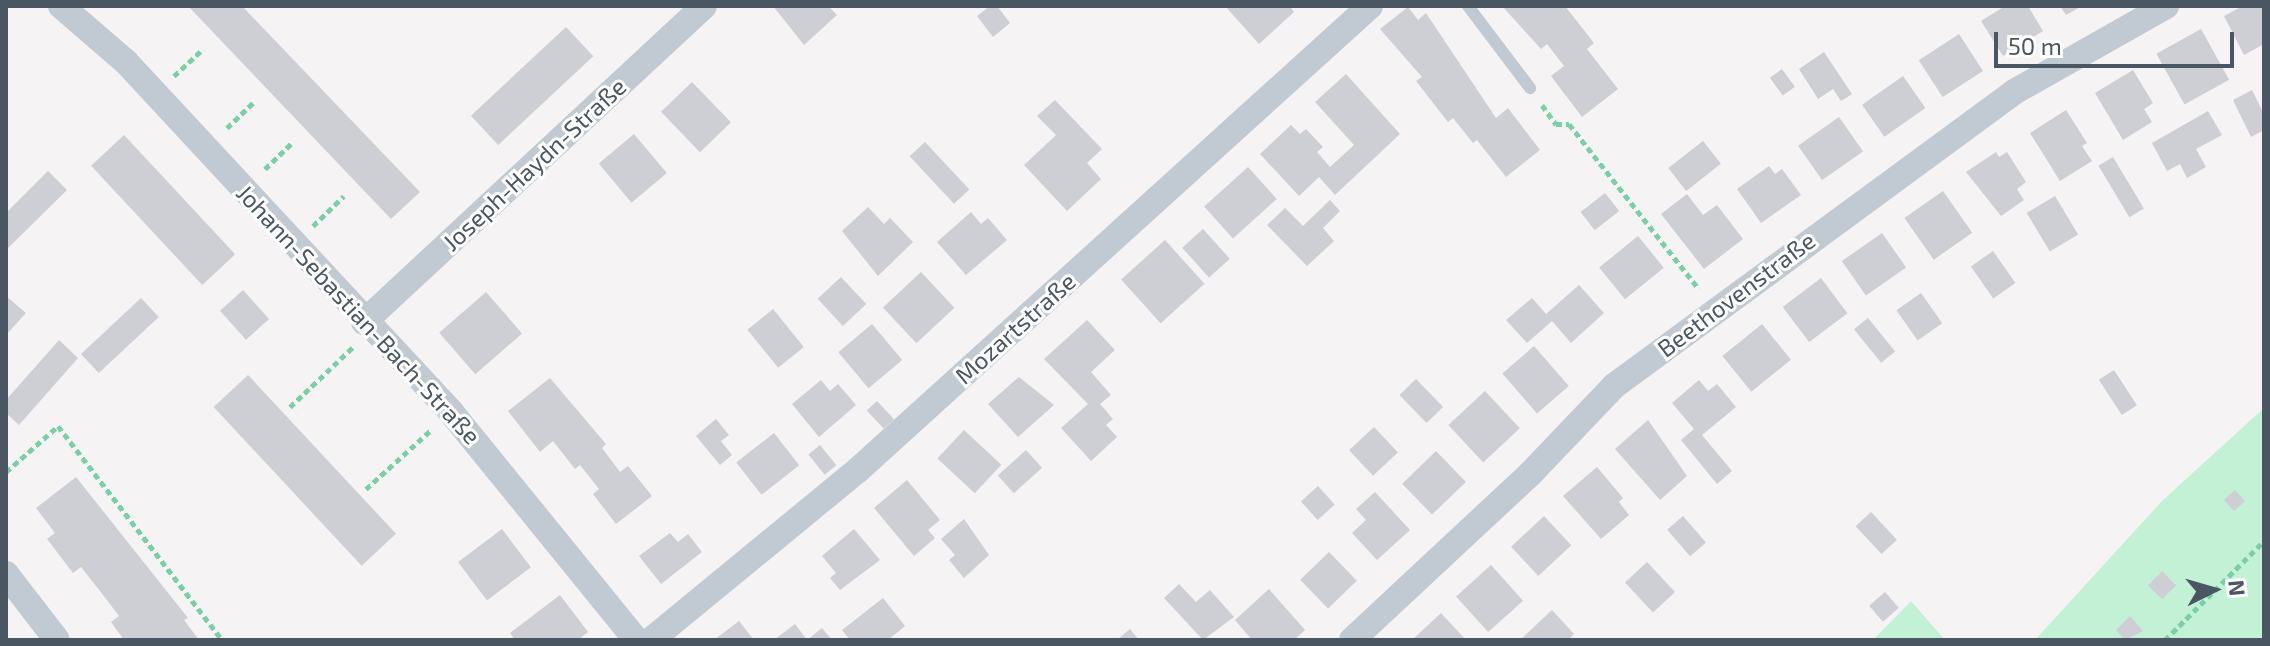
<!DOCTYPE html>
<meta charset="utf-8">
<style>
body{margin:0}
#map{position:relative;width:2270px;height:646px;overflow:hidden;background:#f5f3f3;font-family:"Exo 2",sans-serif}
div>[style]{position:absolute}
.green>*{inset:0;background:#c3f1d5}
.building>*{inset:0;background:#cdcfd5;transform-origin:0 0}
.path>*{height:5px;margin-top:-2.5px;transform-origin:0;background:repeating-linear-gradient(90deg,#7ad0a6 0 6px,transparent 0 10px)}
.lane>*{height:12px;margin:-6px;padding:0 6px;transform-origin:6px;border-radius:6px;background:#c1cad2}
.street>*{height:26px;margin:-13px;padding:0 13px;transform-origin:13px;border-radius:13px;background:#c1cad2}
span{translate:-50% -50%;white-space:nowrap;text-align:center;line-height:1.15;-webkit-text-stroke:6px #fff;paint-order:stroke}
.street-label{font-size:24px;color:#4a5661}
.frame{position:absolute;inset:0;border:8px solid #4a5661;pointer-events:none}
.north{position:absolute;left:2174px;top:550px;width:80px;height:80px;-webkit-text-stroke:6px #fff;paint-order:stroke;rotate:85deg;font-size:22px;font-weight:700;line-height:32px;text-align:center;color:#4a5661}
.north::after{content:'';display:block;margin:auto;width:28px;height:36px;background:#4a5661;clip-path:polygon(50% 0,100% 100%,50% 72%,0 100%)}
.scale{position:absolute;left:1994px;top:32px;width:240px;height:36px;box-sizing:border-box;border:4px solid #4a5661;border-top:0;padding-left:10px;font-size:24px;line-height:28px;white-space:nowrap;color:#4a5661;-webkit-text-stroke:6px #fff;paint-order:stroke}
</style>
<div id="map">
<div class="green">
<div style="clip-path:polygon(2264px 408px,2264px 640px,2035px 640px,2162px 501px)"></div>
<div style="clip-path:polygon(1911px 601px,1945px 640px,1873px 640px)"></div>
</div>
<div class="building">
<div style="clip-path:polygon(188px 6px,242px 6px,420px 192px,391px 219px)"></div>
<div style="clip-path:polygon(773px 6px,828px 6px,837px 15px,804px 45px)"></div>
<div style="clip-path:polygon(990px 6px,997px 6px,1010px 23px,993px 37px,977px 16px)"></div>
<div style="clip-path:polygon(1225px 6px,1290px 6px,1294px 12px,1259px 44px)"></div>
<div style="clip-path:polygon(1502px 6px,1565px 6px,1594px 43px,1587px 49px,1618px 89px,1582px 117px,1551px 76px,1564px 66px,1547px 44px,1541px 49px)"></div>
<div style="clip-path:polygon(2005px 6px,2028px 6px,2043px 31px,2003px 56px,1981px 21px)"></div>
<div style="clip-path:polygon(2060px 6px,2082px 6px,2066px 15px)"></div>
<div style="clip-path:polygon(2243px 6px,2264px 6px,2264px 44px,2244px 55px,2224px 16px)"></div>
<div style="clip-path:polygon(1408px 7px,1418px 20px,1426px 13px,1496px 118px,1508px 108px,1540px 150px,1506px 177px,1477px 140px,1473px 143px,1453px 118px,1448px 122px,1416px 81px,1422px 77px,1380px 29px)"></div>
<div style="left:566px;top:27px;width:40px;height:130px;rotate:47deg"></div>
<div style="left:2201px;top:29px;width:58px;height:51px;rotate:61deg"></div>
<div style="left:1959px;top:34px;width:44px;height:48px;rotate:57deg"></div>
<div style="clip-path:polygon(1824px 52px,1852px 94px,1841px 101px,1833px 89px,1818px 99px,1799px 69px)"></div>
<div style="left:1782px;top:69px;width:22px;height:15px;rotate:54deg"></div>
<div style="clip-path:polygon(2133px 70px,2153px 103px,2144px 109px,2152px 122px,2123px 140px,2095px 93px)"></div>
<div style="clip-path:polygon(1346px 74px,1400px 134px,1335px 195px,1319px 177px,1299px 196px,1260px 154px,1291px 125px,1300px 134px,1306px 129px,1323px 147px,1317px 152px,1330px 167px,1354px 145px,1315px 102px)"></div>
<div style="left:1903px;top:76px;width:39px;height:50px;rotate:55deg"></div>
<div style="left:692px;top:82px;width:56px;height:43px;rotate:46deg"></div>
<div style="clip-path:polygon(2252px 90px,2264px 114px,2264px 130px,2251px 137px,2233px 100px)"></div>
<div style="clip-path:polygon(1055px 100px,1102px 149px,1087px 163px,1101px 179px,1067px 211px,1024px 165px,1056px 135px,1037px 116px)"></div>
<div style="clip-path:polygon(2066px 110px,2087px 143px,2082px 146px,2092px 161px,2060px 181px,2030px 133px)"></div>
<div style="clip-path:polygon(2208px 111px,2222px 135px,2196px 149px,2206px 167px,2187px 178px,2180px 164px,2167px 171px,2152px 143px)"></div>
<div style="left:1839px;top:117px;width:42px;height:50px;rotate:55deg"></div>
<div style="left:634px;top:134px;width:51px;height:46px;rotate:50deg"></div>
<div style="left:124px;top:135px;width:163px;height:45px;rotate:47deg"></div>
<div style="left:1703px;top:141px;width:29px;height:44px;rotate:52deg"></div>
<div style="left:925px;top:142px;width:65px;height:21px;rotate:47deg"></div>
<div style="clip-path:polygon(1996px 152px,1999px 157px,2007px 152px,2026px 182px,2017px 189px,2024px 200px,2001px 216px,1966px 172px)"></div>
<div style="left:2113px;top:157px;width:60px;height:17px;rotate:59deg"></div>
<div style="clip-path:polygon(1769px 166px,1775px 174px,1782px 169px,1801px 195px,1761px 223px,1737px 189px)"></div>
<div style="left:1248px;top:167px;width:43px;height:59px;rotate:48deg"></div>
<div style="clip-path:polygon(48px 171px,67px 190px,6px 250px,6px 213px)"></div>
<div style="left:1943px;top:191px;width:51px;height:47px;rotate:55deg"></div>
<div style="left:1605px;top:193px;width:23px;height:31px;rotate:52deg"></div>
<div style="clip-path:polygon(1687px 194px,1703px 215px,1717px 205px,1743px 239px,1704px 269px,1661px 214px)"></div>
<div style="left:2055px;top:196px;width:45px;height:33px;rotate:59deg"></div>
<div style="clip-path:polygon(1330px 200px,1340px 211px,1323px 228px,1334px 241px,1307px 266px,1267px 225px,1285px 208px,1303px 226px)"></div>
<div style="clip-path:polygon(868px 207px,884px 224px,890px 218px,913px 242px,878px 276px,842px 231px)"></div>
<div style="clip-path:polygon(971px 212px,981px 224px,988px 218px,1007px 240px,966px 275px,937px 242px)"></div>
<div style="left:1203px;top:229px;width:40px;height:28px;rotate:48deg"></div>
<div style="left:1882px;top:233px;width:42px;height:49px;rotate:55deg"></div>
<div style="left:1638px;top:236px;width:41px;height:50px;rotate:51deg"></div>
<div style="left:1165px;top:240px;width:59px;height:59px;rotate:48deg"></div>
<div style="left:1993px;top:251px;width:39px;height:27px;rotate:55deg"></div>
<div style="left:921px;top:272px;width:49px;height:52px;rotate:47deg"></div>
<div style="left:841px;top:277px;width:37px;height:32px;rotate:47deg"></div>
<div style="left:1821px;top:278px;width:44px;height:48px;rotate:53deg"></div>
<div style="clip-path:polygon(1579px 285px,1604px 313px,1571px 343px,1552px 321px,1527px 343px,1506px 320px,1532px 298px,1546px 314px)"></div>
<div style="left:243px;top:290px;width:39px;height:31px;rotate:48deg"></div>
<div style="left:486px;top:292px;width:55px;height:62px;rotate:49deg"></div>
<div style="left:1921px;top:293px;width:37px;height:30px;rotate:55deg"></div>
<div style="clip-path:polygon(6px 296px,26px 313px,6px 335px)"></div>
<div style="left:141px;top:298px;width:26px;height:82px;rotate:47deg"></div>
<div style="left:773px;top:309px;width:49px;height:33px;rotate:51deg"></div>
<div style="left:1868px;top:318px;width:43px;height:18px;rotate:51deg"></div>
<div style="clip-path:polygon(1087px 320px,1115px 350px,1091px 372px,1111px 395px,1100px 404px,1113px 419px,1106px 425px,1117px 437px,1091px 461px,1061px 428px,1088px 404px,1044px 359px)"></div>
<div style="left:872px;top:324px;width:47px;height:44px;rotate:50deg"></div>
<div style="left:1762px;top:324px;width:46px;height:51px;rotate:51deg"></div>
<div style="clip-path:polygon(59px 340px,78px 358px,19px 425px,6px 413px,6px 400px)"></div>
<div style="left:1534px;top:346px;width:53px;height:42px;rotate:49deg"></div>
<div style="left:2114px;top:370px;width:42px;height:18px;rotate:57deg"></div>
<div style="left:248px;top:375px;width:217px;height:47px;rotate:47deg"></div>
<div style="clip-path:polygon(1019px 377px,1054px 405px,1018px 437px,988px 404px)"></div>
<div style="clip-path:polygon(550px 378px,606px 444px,602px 448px,620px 472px,628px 466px,652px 496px,616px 524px,593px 494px,599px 489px,580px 465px,575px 469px,553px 441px,540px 452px,508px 411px)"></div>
<div style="left:1416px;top:379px;width:39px;height:23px;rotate:46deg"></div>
<div style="clip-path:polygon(821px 380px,830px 391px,838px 384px,856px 405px,819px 437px,792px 404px)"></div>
<div style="clip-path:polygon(1699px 380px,1708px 391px,1717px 384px,1736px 407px,1702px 435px,1732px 471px,1717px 484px,1681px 440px,1694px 429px,1672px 403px)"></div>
<div style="left:1485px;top:391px;width:51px;height:50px;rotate:47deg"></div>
<div style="left:877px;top:401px;width:25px;height:14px;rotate:47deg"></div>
<div style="clip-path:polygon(716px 419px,729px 435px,721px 441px,732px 455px,720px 465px,696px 436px)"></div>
<div style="clip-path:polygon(1648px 420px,1687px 476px,1660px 500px,1615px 449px)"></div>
<div style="left:1374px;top:427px;width:35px;height:34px;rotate:47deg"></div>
<div style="left:964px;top:430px;width:51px;height:39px;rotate:43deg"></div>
<div style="left:774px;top:433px;width:41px;height:48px;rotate:52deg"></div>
<div style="left:820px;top:445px;width:26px;height:15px;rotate:51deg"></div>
<div style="left:1026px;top:450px;width:24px;height:38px;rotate:48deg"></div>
<div style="left:1436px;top:451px;width:43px;height:47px;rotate:46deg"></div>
<div style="clip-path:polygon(1597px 467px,1623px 498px,1619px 502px,1629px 515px,1601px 539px,1563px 496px)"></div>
<div style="clip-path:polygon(76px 477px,188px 618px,184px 620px,199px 640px,124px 640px,111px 622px,119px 616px,100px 591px,81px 567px,73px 573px,47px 539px,55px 533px,36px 508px)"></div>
<div style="clip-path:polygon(907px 480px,940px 520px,928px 530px,935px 538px,914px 556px,874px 508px)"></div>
<div style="left:1318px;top:486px;width:25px;height:23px;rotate:48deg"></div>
<div style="left:2235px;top:490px;width:15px;height:15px;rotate:48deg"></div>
<div style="clip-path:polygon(1375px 492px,1410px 530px,1377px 560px,1352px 533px,1366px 520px,1356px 509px)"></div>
<div style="left:1871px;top:512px;width:38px;height:21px;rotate:47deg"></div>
<div style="left:1544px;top:516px;width:40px;height:45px;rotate:47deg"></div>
<div style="left:1683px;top:516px;width:35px;height:21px;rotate:49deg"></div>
<div style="clip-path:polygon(964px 519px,989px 555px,964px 578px,949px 560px,955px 555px,941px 539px)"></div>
<div style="left:502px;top:529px;width:48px;height:55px;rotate:53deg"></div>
<div style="clip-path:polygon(854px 529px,880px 560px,840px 590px,830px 578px,836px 573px,822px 556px)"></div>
<div style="clip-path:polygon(670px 533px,678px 542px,688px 534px,702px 552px,661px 584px,639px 556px)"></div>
<div style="left:1329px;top:552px;width:40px;height:40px;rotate:46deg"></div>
<div style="left:1647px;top:562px;width:41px;height:30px;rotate:47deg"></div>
<div style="left:1491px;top:565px;width:48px;height:47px;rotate:48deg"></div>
<div style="left:2162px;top:571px;width:20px;height:20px;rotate:45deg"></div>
<div style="clip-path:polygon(1179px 584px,1196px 602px,1210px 590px,1234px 617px,1203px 640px,1164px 598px)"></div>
<div style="clip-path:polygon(1269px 589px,1305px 630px,1294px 640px,1252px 640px,1235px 620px)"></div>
<div style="left:1885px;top:592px;width:21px;height:21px;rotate:49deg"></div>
<div style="clip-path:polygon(560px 595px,588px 632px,578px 640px,515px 640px,510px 633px)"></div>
<div style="clip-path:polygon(883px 598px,905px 626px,888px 640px,850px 640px,842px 630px)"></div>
<div style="clip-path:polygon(1552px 610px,1574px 634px,1568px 640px,1520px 640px)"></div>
<div style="clip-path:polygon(1441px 613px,1466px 640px,1412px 640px)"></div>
<div style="clip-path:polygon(2130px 616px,2143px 631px,2125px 640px,2116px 630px)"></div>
<div style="clip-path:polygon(739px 621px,754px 640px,714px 640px)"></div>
<div style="clip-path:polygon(795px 624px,807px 640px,822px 628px,832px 640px,774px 640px)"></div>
<div style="clip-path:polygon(1130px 629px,1139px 640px,1117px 640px)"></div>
</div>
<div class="path">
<div style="left:174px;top:76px;width:40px;rotate:-43deg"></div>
<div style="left:1542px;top:105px;width:24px;rotate:54deg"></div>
<div style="left:1556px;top:124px;width:13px"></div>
<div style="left:1569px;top:124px;width:210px;rotate:51.8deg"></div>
<div style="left:227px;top:128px;width:39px;rotate:-44deg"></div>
<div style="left:265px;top:169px;width:39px;rotate:-44deg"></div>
<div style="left:313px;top:226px;width:43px;rotate:-44.1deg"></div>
<div style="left:290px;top:407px;width:87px;rotate:-43.6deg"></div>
<div style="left:6px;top:472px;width:69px;rotate:-41.5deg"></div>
<div style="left:58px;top:426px;width:270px;rotate:52.5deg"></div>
<div style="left:366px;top:489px;width:88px;rotate:-42.2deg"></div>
<div style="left:2165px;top:640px;width:140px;rotate:-45deg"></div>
</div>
<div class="lane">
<div style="left:1468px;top:6px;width:103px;rotate:52.9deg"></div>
</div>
<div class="street">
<div style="left:61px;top:6px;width:86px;rotate:40.7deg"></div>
<div style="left:126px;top:62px;width:478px;rotate:47.1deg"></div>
<div style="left:451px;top:412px;width:294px;rotate:50.9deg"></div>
<div style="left:364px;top:322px;width:464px;rotate:-42.9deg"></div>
<div style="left:6px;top:574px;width:83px;rotate:52.3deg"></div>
<div style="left:651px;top:640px;width:268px;rotate:-39.4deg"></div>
<div style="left:858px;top:470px;width:691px;rotate:-42.18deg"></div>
<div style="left:1352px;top:640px;width:245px;rotate:-43deg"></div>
<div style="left:1531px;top:473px;width:120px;rotate:-46.3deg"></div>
<div style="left:1614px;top:386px;width:496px;rotate:-36.3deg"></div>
<div style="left:2014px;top:92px;width:175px;rotate:-29.5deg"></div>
</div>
<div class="street-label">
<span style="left:534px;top:164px;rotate:-43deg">Joseph-Haydn-Straße</span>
<span style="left:1736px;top:294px;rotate:-37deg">Beethovenstraße</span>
<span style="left:359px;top:314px;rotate:47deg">Johann-Sebastian-Bach-Straße</span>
<span style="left:1015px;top:328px;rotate:-42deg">Mozartstraße</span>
</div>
<div class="frame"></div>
<div class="north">N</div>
<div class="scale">50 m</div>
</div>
